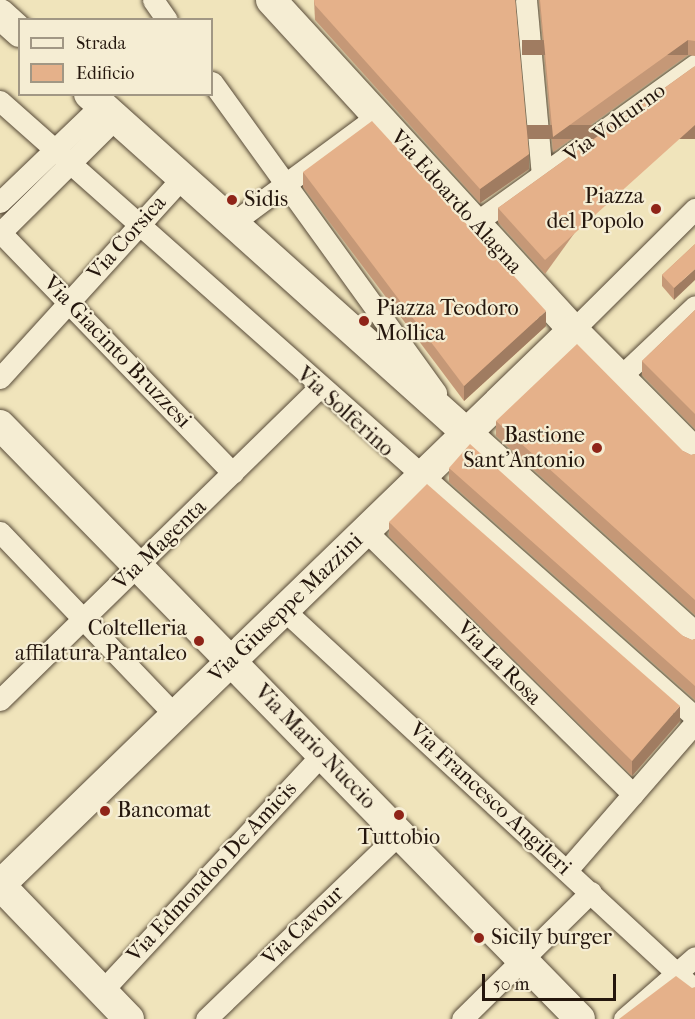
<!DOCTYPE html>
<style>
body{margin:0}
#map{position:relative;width:695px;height:1019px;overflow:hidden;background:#f0e4bb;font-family:"IM FELL French Canon",serif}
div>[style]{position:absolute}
.roads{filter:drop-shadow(0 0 2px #574a38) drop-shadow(0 0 2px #574a38)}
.street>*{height:21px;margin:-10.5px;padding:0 10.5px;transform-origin:10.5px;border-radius:10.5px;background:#f5edd3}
.secondary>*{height:30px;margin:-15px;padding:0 15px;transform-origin:15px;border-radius:15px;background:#f5edd3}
.wall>*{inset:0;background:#c59877}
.shaded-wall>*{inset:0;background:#a07c61;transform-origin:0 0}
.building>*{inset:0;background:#e5b18a}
.dots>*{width:16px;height:16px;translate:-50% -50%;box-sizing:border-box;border:3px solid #f5edd3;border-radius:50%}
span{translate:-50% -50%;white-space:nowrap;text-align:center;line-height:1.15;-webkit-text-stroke:4.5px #f5edd3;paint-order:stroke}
.street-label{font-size:22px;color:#24160d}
.poi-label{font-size:22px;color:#24160d}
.right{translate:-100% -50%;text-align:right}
.left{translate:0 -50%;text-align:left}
.legend{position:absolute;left:18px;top:18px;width:195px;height:78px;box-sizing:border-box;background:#f5edd3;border:2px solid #a19784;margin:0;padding:8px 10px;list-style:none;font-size:18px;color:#24160d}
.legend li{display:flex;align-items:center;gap:12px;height:30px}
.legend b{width:30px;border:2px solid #a19784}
.scale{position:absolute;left:482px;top:974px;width:134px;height:27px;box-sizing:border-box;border:3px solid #24160d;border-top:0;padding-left:8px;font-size:18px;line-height:21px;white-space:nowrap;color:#24160d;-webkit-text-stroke:4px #f5edd3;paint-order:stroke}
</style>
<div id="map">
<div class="roads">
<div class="street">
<div style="left:153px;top:0;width:24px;rotate:55deg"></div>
<div style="left:526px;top:0;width:177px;rotate:84.8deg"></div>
<div style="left:212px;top:82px;width:383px;rotate:54.2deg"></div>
<div style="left:0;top:101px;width:929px;rotate:41.55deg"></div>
<div style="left:0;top:202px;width:140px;rotate:-43.8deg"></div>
<div style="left:234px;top:222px;width:178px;rotate:-36.5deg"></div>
<div style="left:475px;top:223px;width:271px;rotate:-35.7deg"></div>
<div style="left:0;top:232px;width:335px;rotate:46deg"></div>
<div style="left:0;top:233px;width:163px;rotate:-44.8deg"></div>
<div style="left:573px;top:330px;width:172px;rotate:-44.8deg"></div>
<div style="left:620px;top:377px;width:103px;rotate:-43.4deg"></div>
<div style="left:0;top:378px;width:270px;rotate:-47.7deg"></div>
<div style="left:366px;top:531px;width:375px;rotate:44.6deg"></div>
<div style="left:0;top:532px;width:253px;rotate:46.3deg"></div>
<div style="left:284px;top:610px;width:560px;rotate:42.76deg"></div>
<div style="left:0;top:700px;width:445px;rotate:-44.4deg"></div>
<div style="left:567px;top:870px;width:195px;rotate:-49deg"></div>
<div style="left:102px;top:991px;width:323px;rotate:-47.1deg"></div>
<div style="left:206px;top:1019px;width:267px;rotate:-43.8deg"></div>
<div style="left:462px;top:1019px;width:181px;rotate:-44.6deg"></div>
<div style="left:624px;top:1019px;width:94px;rotate:-41.1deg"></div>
</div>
<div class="secondary">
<div style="left:271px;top:0;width:447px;rotate:47.5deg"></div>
<div style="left:573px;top:330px;width:173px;rotate:45.2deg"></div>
<div style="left:0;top:14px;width:27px;rotate:42deg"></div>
<div style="left:89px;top:94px;width:814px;rotate:41.91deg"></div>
<div style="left:0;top:425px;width:830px;rotate:45.68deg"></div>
<div style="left:0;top:885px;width:798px;rotate:-44.09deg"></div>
<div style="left:0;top:885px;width:186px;rotate:46.1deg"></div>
</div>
</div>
<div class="wall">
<div style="clip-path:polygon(314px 0,515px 0,529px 169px,480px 203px,315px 20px)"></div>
<div style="clip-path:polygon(539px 0,695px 0,695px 56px,688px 55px,553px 152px)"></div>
<div style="clip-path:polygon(695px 66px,545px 274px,498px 222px,498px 208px)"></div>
<div style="clip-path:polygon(303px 172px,546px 326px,464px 401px,303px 187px)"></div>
<div style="clip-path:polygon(695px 244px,674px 300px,662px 286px,662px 275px)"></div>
<div style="clip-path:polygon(695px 310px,695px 429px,642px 375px,642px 361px)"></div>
<div style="clip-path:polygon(496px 421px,683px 451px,691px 455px,695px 454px,695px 615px,496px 436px)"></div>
<div style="clip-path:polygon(449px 468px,683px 636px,692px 640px,695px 639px,695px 700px,449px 482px)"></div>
<div style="clip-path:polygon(389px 522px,680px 721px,632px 776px,389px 536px)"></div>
</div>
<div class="shaded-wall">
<div style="left:688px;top:40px;width:15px;height:166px;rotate:90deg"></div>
<div style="left:695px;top:125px;width:14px;height:202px;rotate:90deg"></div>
<div style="clip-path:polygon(529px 154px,529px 169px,480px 203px,480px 189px)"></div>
<div style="clip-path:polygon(695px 269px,695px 280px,674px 300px,674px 288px)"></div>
<div style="clip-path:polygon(546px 311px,546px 326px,464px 401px,464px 386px)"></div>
<div style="clip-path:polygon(680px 706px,680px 721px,632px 776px,632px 761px)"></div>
</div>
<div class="building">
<div style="clip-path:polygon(314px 0,515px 0,529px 154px,480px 189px,315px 5px)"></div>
<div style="clip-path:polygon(540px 0,695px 0,695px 41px,688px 40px,553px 137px)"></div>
<div style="clip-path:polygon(695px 66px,695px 125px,545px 260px,498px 208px)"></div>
<div style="clip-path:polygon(372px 121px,546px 311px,464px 386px,303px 172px)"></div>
<div style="clip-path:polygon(695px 244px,695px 269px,674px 288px,662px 275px)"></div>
<div style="clip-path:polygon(695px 310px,695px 414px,642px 361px)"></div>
<div style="clip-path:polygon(577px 344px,683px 451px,691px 455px,695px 454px,695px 600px,496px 421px)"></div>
<div style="clip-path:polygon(470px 444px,683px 636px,692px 640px,695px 639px,695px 686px,449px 468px)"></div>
<div style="clip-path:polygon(427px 484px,680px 706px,632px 761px,389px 522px)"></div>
<div style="clip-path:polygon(676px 976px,692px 988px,695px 987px,695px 1019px,619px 1019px)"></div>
</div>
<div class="dots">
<div style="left:232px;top:200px;background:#8f2418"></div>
<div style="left:656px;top:209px;background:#8f2418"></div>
<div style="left:364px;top:321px;background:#8f2418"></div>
<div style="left:597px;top:448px;background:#8f2418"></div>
<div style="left:199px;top:641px;background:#8f2418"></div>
<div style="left:105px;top:811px;background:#8f2418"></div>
<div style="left:399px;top:815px;background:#8f2418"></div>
<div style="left:479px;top:938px;background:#8f2418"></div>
</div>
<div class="street-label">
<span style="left:615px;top:123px;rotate:-36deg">Via Volturno</span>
<span style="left:456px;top:202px;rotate:48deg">Via Edoardo Alagna</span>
<span style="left:127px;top:238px;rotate:-48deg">Via Corsica</span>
<span style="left:117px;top:352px;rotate:46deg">Via Giacinto Bruzzesi</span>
<span style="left:345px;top:412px;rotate:42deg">Via Solferino</span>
<span style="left:160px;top:545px;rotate:-44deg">Via Magenta</span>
<span style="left:286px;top:608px;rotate:-44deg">Via Giuseppe Mazzini</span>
<span style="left:499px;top:663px;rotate:45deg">Via La Rosa</span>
<span style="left:315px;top:747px;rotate:46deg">Via Mario Nuccio</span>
<span style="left:490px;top:799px;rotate:43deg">Via Francesco Angileri</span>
<span style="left:212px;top:872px;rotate:-47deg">Via Edmondoo De Amicis</span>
<span style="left:303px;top:926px;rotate:-44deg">Via Cavour</span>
</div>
<div class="poi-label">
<span class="right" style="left:644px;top:209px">Piazza<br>del Popolo</span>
<span class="left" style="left:244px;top:200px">Sidis</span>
<span class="left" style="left:376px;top:321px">Piazza Teodoro<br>Mollica</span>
<span class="right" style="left:585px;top:448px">Bastione<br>Sant'Antonio</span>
<span class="right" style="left:187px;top:641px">Coltelleria<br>affilatura Pantaleo</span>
<span class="left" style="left:117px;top:811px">Bancomat</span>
<span style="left:399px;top:838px">Tuttobio</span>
<span class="left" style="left:491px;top:938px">Sicily burger</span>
</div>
<ul class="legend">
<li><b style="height:8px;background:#f5edd3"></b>Strada</li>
<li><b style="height:16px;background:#e5b18a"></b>Edificio</li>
</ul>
<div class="scale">50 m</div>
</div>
